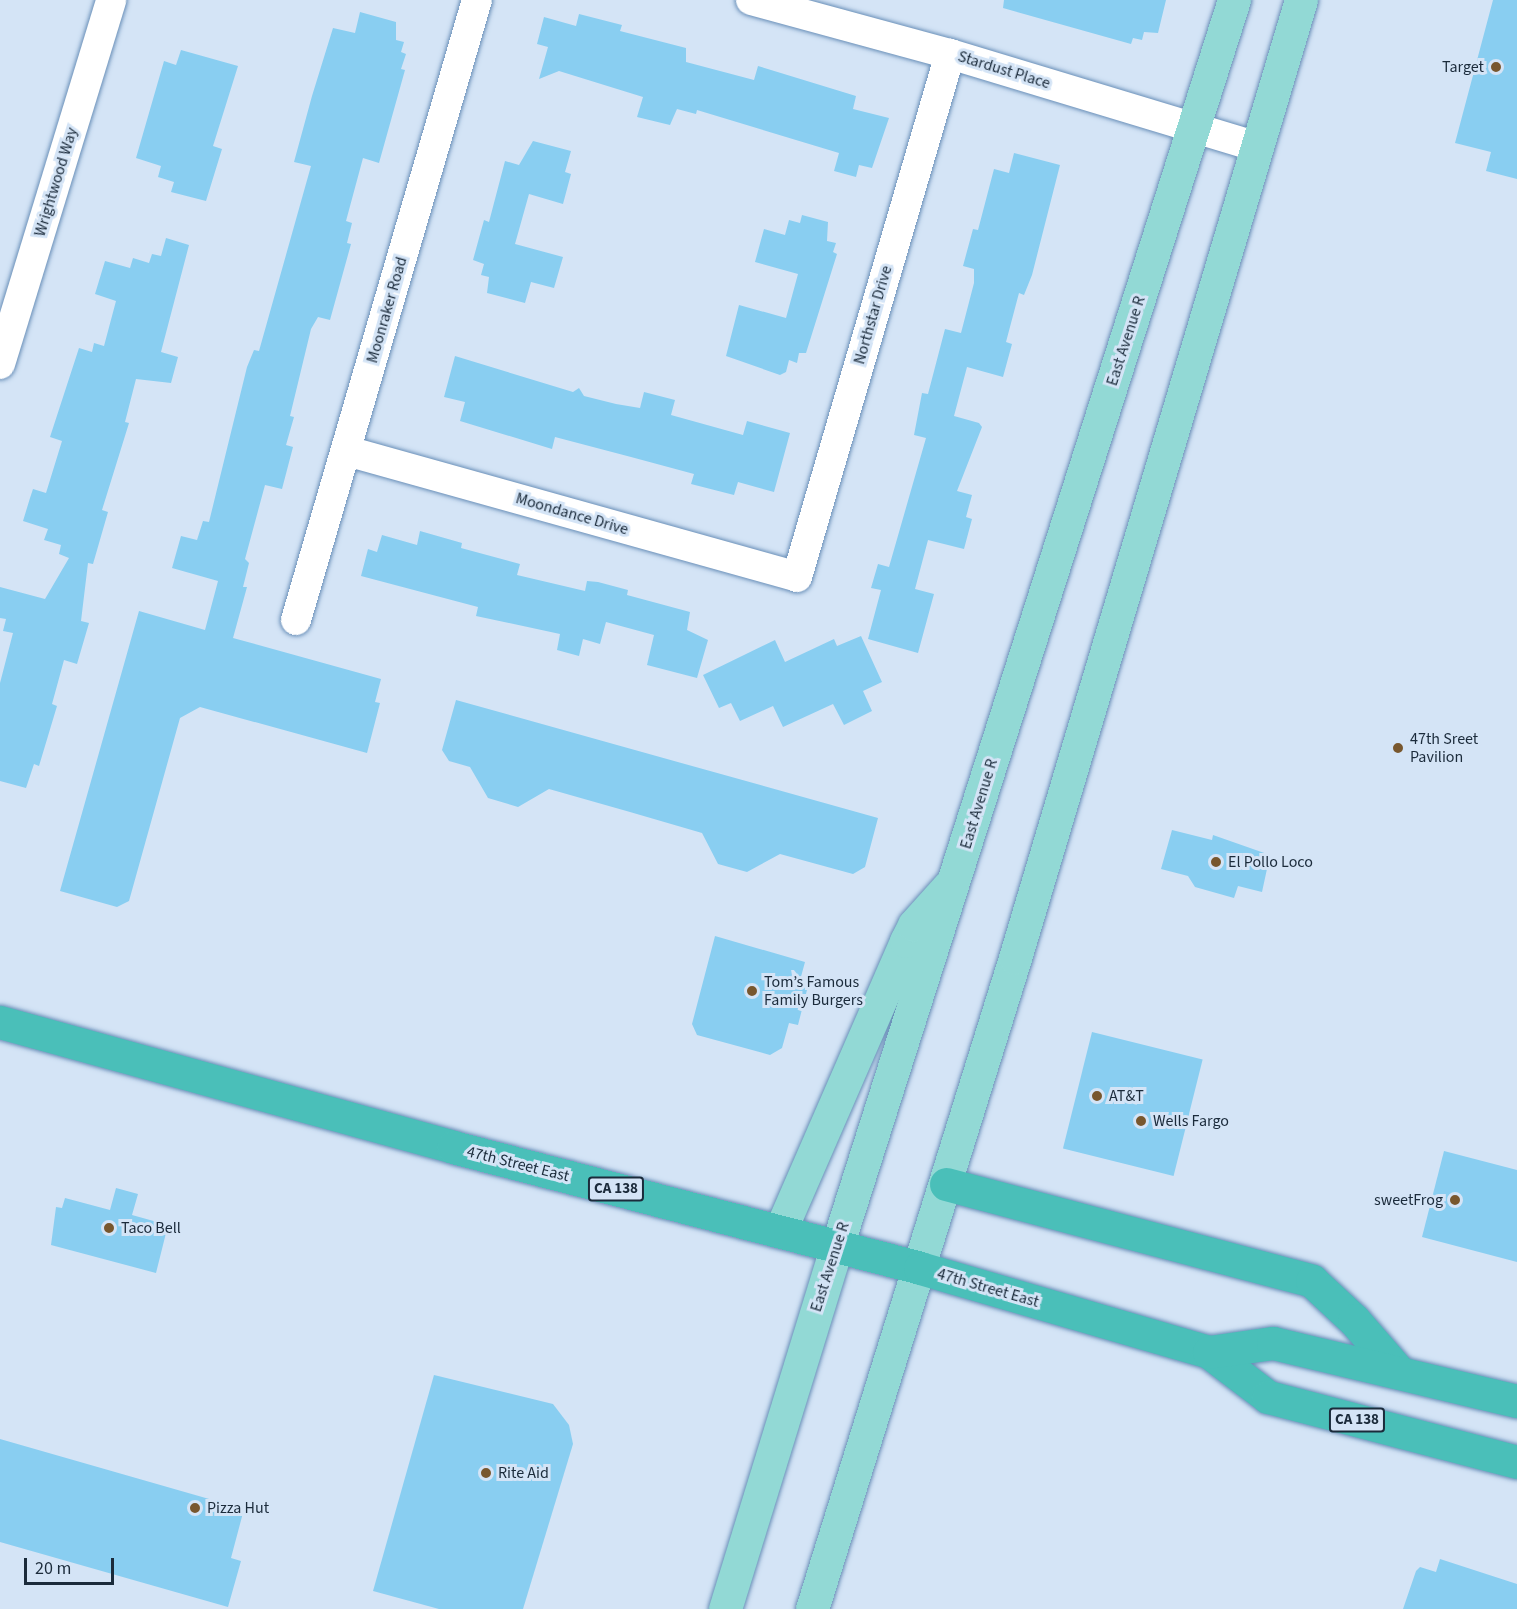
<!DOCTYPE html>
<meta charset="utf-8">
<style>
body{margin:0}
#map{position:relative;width:1517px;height:1609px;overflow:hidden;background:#d4e4f6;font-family:"Source Sans 3",sans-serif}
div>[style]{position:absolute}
.building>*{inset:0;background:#89cef1;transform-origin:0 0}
.roads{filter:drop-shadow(0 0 2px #698fb8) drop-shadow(0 0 2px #698fb8)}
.minor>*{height:30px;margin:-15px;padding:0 15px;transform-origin:15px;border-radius:15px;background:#fff}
.major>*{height:33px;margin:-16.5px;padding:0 16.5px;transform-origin:16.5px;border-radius:16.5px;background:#92d9d5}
.highway>*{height:33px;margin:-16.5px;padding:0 16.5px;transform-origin:16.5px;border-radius:16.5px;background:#4abfb9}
.dots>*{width:16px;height:16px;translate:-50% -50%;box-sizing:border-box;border:3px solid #d4e4f6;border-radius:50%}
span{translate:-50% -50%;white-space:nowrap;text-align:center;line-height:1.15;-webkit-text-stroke:6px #d4e4f6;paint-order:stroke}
.shield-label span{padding:2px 4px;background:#d4e4f6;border:2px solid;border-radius:4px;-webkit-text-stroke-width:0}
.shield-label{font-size:15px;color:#1b2b3b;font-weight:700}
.poi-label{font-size:16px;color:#1b2b3b}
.right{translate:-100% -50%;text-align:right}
.left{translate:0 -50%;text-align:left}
.street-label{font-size:16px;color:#1b2b3b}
.scale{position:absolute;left:24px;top:1558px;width:90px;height:27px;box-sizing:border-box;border:3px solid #1b2b3b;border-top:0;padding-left:8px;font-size:18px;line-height:21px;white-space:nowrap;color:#1b2b3b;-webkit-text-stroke:4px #d4e4f6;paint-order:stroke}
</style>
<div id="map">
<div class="building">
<div style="clip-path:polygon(1004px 0,1166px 0,1158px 33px,1144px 32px,1142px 40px,1133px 38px,1131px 44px,1003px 8px)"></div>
<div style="clip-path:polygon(1493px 0,1517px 0,1517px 179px,1486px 171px,1491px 152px,1455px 143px)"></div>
<div style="clip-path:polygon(360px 12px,396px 22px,396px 40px,404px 42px,401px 52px,406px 54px,401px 69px,405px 70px,379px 163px,363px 158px,346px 221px,352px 223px,347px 243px,351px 244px,330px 320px,318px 317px,311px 329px,290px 416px,294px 417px,286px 445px,293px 447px,282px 489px,265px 485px,245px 559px,249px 563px,243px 587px,247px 587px,233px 638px,381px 679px,375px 702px,380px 703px,367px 753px,200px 707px,180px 718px,129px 901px,117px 907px,60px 891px,139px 611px,205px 630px,218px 581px,172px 568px,181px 536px,197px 540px,203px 521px,209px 522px,247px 367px,254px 350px,259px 351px,311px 166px,294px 162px,312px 96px,333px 28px,355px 33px)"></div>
<div style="clip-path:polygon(579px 14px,622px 25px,620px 31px,686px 48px,686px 62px,754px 80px,758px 66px,856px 96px,853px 109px,889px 118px,872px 168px,859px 165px,856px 177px,834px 171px,839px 153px,697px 110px,696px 114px,677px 109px,670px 125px,637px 117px,643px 97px,559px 71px,539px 79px,548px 47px,537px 44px,544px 17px,576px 26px)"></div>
<div style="clip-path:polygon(181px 50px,238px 66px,213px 146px,222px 149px,206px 201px,171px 192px,174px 182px,158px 177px,161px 166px,136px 158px,164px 61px,176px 65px)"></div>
<div style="clip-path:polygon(533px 141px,571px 151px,565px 172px,571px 174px,563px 204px,529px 194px,515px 244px,563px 257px,554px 288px,531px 282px,525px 303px,487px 293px,489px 277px,481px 275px,484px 264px,473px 260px,484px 220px,489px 222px,505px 161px,519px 165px)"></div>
<div style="clip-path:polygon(1014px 153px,1060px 165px,1032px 275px,1024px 295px,1019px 293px,1006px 342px,1012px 344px,1003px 377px,967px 367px,954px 416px,979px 423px,982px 427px,957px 491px,972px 495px,966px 517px,972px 519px,964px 549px,928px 540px,915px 589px,934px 594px,918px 653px,868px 639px,881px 590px,871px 588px,878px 564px,889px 567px,926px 438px,914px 435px,922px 393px,928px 394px,945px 329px,961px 333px,974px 283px,974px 269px,963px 266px,973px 229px,978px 230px,994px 169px,1009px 173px)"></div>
<div style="clip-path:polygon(802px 215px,828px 222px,827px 241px,836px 243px,833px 252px,837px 254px,806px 353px,799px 353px,797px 363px,789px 360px,786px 372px,780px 375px,726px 356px,739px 305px,786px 318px,798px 274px,755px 262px,764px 229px,785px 235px,789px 220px,800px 223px)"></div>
<div style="clip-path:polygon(166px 238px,189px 245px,161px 352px,178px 357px,171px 383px,136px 379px,125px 422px,129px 423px,102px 510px,108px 512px,93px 564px,88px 563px,81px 621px,89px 623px,77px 664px,64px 660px,52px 704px,57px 706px,39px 766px,34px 764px,26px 788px,0 781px,0 683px,13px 633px,3px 631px,6px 619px,0 618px,0 587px,45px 599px,69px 558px,59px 554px,61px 545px,44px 540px,48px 529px,23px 521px,30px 498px,33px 489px,46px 493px,62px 441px,50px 437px,79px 348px,92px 352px,94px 343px,104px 346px,116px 301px,95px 294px,105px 261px,130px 268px,133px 258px,149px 263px,152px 254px,161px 256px)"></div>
<div style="clip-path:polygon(455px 356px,573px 392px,579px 388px,584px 396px,616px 404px,640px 408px,644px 392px,675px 400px,671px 415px,743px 435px,747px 421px,790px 433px,774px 492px,738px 482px,734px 495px,691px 484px,694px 474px,631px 457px,555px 437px,552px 449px,460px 421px,465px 402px,444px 397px)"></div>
<div style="clip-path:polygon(420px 531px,462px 543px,461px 548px,520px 564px,517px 575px,585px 591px,587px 581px,598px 582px,628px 590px,627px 595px,690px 612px,687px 630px,708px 640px,697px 678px,647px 665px,654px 635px,606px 622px,600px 644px,583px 639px,579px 656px,557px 650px,560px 634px,476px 616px,478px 607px,361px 576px,368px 549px,377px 552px,382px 535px,417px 545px)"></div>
<div style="clip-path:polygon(861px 636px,882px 682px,863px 691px,872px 711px,844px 725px,833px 704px,783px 727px,773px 706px,740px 721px,731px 703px,719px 708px,703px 675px,775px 640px,785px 662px,834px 639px,837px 646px)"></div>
<div style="clip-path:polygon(456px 700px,878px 818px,865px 867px,853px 874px,780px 854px,747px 872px,718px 864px,702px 833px,630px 812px,549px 789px,518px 807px,488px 798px,470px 767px,449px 761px,442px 750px)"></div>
<div style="clip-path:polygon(1172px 830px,1212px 840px,1213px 835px,1270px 855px,1262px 892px,1238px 886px,1234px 898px,1195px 887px,1188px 876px,1161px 869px)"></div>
<div style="clip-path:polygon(715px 936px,805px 962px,799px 984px,808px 986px,798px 1025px,789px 1023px,782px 1048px,770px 1055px,697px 1035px,692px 1024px)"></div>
<div style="left:1092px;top:1032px;width:114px;height:120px;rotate:14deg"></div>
<div style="clip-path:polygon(1444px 1151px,1517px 1170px,1517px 1262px,1422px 1237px)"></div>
<div style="clip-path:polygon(116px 1188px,138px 1194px,132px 1215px,168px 1225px,156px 1273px,51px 1245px,56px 1207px,62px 1208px,65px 1198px,110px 1210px)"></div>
<div style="clip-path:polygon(434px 1375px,553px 1404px,569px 1425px,573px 1444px,523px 1609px,439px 1609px,373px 1591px)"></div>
<div style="clip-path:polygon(0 1439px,244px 1509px,231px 1558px,241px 1561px,228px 1607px,0 1542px)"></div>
<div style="clip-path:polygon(1440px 1559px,1517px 1584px,1517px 1609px,1403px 1609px,1416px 1571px,1420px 1567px,1436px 1572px)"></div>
</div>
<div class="roads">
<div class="minor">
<div style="left:751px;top:0;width:206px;rotate:15.2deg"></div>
<div style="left:950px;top:54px;width:319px;rotate:16.8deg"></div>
<div style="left:0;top:364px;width:381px;rotate:-73deg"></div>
<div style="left:347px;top:451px;width:467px;rotate:15.6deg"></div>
<div style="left:797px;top:577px;width:545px;rotate:-73.69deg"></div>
<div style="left:296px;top:620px;width:646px;rotate:-73.73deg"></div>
</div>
<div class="major">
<div style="left:780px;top:1231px;width:316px;rotate:-66.5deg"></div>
<div style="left:906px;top:941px;width:18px;rotate:-63deg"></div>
<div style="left:914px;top:925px;width:52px;rotate:-48.1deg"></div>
<div style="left:725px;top:1609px;width:380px;rotate:-72.9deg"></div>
<div style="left:837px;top:1246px;width:1308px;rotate:-72.33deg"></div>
<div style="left:812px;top:1609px;width:682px;rotate:-72.68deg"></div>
<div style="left:1015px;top:958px;width:1000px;rotate:-73.38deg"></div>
</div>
<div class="highway">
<div style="left:0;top:1022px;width:470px;rotate:15.4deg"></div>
<div style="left:453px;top:1147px;width:482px;rotate:14.5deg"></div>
<div style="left:920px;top:1268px;width:301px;rotate:16.2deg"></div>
<div style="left:1209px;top:1352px;width:74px;rotate:37.3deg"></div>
<div style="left:1268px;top:1397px;width:257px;rotate:14.6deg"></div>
<div style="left:946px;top:1184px;width:379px;rotate:14.8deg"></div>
<div style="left:1312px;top:1281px;width:57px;rotate:42.9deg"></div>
<div style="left:1354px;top:1320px;width:69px;rotate:49.1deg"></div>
<div style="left:1209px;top:1352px;width:65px;rotate:-8deg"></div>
<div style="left:1273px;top:1343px;width:251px;rotate:13.4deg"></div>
</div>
</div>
<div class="dots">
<div style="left:1496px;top:67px;background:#78572e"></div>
<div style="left:1398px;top:748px;background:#78572e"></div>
<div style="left:1216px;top:862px;background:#78572e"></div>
<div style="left:752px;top:991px;background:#78572e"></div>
<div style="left:1097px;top:1096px;background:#78572e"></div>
<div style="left:1141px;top:1121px;background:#78572e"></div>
<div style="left:1455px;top:1200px;background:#78572e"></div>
<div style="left:109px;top:1228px;background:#78572e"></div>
<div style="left:486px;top:1473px;background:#78572e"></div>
<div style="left:195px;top:1508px;background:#78572e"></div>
</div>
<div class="shield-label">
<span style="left:616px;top:1189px">CA 138</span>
<span style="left:1357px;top:1420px">CA 138</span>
</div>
<div class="poi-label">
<span class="right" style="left:1484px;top:67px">Target</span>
<span class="left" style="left:1410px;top:748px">47th Sreet<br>Pavilion</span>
<span class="left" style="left:1228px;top:862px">El Pollo Loco</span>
<span class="left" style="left:764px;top:991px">Tom’s Famous<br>Family Burgers</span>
<span class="left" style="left:1109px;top:1096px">AT&amp;T</span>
<span class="left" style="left:1153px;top:1121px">Wells Fargo</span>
<span class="right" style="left:1443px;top:1200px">sweetFrog</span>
<span class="left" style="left:121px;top:1228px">Taco Bell</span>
<span class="left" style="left:498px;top:1473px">Rite Aid</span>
<span class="left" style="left:207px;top:1508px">Pizza Hut</span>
</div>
<div class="street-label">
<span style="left:1004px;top:70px;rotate:17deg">Stardust Place</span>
<span style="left:56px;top:182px;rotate:-73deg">Wrightwood Way</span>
<span style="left:387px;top:310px;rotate:-74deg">Moonraker Road</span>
<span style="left:873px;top:315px;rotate:-74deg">Northstar Drive</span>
<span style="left:1126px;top:341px;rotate:-72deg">East Avenue R</span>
<span style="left:572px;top:514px;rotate:16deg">Moondance Drive</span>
<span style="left:979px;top:804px;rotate:-73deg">East Avenue R</span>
<span style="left:518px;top:1164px;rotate:14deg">47th Street East</span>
<span style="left:830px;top:1267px;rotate:-72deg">East Avenue R</span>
<span style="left:988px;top:1288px;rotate:16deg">47th Street East</span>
</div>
<div class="scale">20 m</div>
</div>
